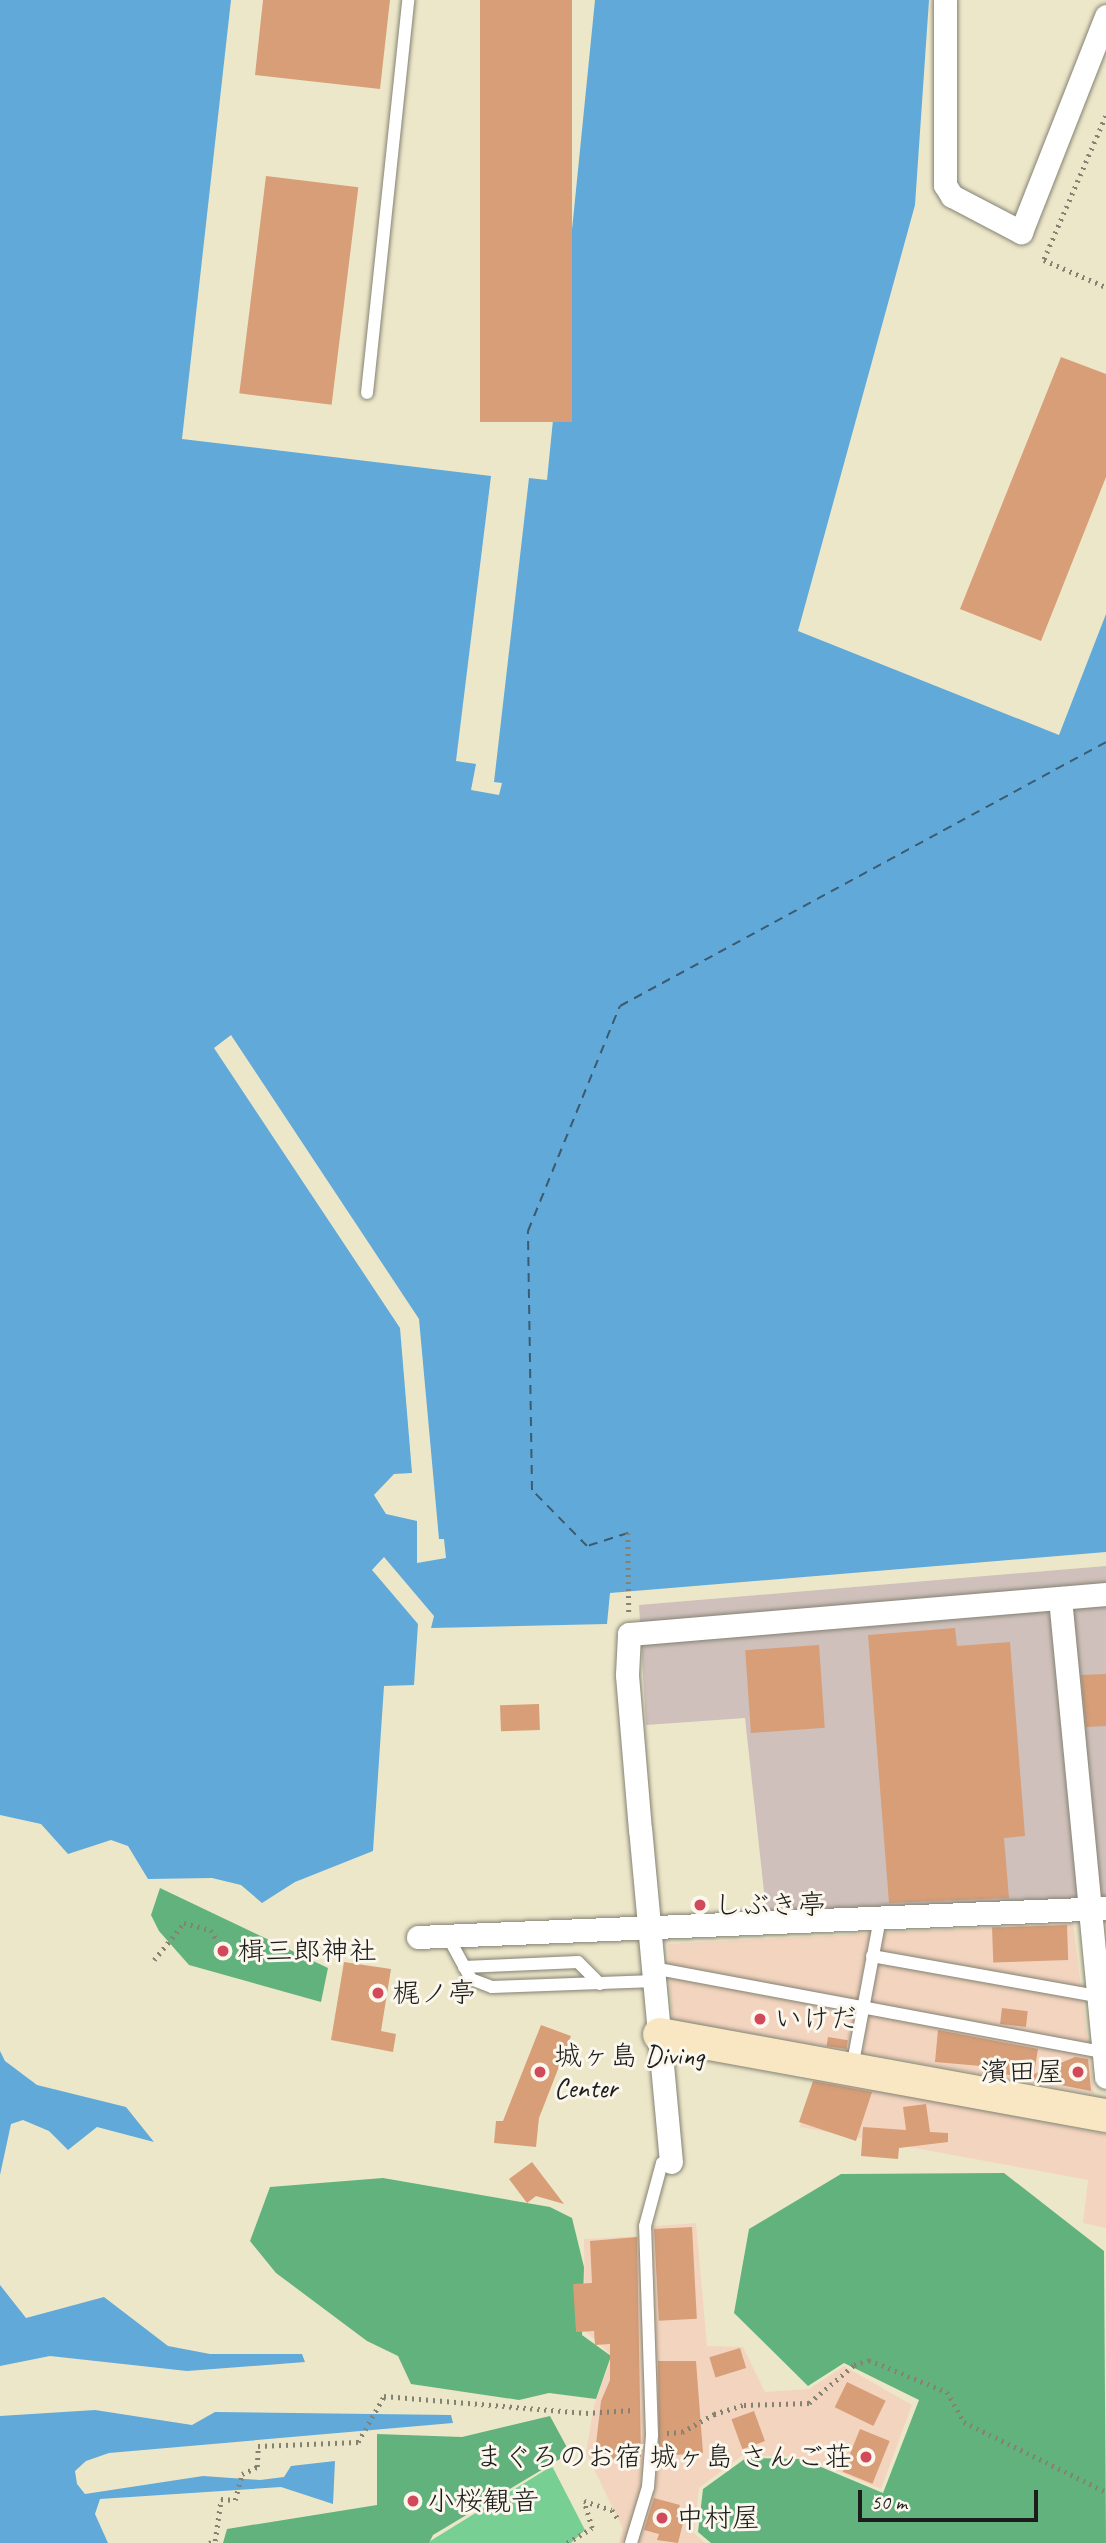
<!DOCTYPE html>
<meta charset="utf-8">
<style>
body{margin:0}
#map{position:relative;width:1106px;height:2543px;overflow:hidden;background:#ede7ca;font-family:Caveat,"Klee One",sans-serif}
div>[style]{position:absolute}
.built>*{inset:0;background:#f3d4bf}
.industrial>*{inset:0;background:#cfc0bb}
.green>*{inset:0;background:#78cf93}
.forest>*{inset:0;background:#62b27d}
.water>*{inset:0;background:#61a9d8}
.pier>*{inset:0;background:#ede7ca}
.ferry>*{height:2px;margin-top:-1px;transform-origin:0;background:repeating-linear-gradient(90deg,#3b5b71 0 9px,transparent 0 16px)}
.building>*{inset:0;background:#d79e78;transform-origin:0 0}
.path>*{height:4.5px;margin-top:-2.25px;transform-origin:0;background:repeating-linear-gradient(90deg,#848273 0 2px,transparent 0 7px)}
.roads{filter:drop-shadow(0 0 2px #848273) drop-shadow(0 0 2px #848273)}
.lane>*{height:12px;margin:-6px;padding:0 6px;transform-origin:6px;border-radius:6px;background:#fff}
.street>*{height:23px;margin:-11.5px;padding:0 11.5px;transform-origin:11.5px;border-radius:11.5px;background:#fff}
.secondary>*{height:33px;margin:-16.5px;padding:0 16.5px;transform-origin:16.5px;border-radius:16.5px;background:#f9e7c3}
.dots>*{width:19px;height:19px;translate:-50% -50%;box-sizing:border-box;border:4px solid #fbf7ec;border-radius:50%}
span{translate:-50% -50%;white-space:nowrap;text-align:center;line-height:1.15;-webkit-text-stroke:6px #fbf7ec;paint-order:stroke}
.poi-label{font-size:28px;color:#1c1c1c}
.left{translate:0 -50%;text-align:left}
.right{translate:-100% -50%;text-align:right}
.scale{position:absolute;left:858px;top:2490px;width:180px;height:32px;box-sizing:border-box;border:4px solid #1c1c1c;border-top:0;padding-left:9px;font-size:21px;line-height:24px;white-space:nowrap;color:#1c1c1c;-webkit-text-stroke:5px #fbf7ec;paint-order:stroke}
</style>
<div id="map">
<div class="built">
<div style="clip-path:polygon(1073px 1923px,1094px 2094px,672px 2020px,668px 1944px)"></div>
<div style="clip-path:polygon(816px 2078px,1106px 2134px,1106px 2228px,1083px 2223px,1088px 2180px,800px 2127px)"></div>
<div style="clip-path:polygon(696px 2223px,707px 2346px,743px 2347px,765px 2392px,809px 2389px,844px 2366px,912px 2405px,881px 2489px,803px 2457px,743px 2455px,699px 2488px,694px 2533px,705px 2543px,619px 2543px,623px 2529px,586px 2453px,594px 2405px,612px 2356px,585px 2331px,584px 2239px,643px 2236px,643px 2227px)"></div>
</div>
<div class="industrial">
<div style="clip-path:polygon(1106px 1566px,1106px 1904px,767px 1919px,745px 1718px,646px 1725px,639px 1605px)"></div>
</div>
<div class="green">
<div style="clip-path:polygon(552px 2466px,585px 2530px,571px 2543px,427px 2543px)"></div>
</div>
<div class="forest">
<div style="clip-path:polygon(160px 1888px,328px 1968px,321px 2002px,189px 1965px,159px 1931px,151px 1915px)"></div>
<div style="clip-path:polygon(1004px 2173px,1104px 2251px,1106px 2543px,711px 2543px,698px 2532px,703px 2489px,746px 2458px,802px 2459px,883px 2493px,919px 2400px,844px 2363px,808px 2386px,734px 2313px,749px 2229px,841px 2174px)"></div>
<div style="clip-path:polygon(383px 2178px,550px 2207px,572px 2218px,584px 2267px,582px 2335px,611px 2356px,596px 2399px,549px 2393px,519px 2400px,411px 2384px,398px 2356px,367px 2341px,276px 2273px,250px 2241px,270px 2187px)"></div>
<div style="clip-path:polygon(550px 2416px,570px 2453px,433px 2535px,429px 2543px,223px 2543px,227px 2529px,377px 2505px,377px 2434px,462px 2437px)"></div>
</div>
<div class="water">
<div style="clip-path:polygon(0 0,231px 0,182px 439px,491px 476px,456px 761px,476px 764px,471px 790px,499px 795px,502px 783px,494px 782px,529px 478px,547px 480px,595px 0,929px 0,915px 205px,798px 631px,1059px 735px,1106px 614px,1106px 1552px,610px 1593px,607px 1624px,431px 1628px,434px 1616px,384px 1557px,372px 1570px,418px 1624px,414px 1685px,384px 1686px,373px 1851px,295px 1882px,262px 1903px,241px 1885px,212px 1878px,148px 1879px,128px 1846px,111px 1840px,68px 1854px,41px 1824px,0 1815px)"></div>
<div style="clip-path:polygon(0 2051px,5px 2061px,37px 2085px,126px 2107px,154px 2142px,97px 2127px,68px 2150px,49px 2131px,23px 2120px,11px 2124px,0 2175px)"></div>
<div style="clip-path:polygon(0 2285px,26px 2318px,104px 2297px,168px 2346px,210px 2354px,302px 2354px,305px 2362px,187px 2371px,50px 2356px,0 2366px)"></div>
<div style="clip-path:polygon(95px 2410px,192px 2425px,215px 2412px,451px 2415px,453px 2423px,109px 2453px,86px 2461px,75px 2471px,77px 2484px,85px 2494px,203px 2476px,260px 2480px,284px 2477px,291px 2466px,335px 2461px,333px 2504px,281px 2487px,100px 2499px,95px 2514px,108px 2543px,0 2543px,0 2416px)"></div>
</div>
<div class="pier">
<div style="clip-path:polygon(231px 1035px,419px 1319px,439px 1539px,444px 1539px,446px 1558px,417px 1563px,417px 1521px,386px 1514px,374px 1495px,394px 1474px,412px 1473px,400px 1328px,214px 1048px)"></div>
</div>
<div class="ferry">
<div style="left:628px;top:1533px;width:43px;rotate:162.4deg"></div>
<div style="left:587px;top:1546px;width:78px;rotate:-134.5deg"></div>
<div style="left:532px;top:1490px;width:259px;rotate:-90.9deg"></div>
<div style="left:528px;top:1231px;width:243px;rotate:-67.8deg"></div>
<div style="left:620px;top:1006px;width:553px;rotate:-28.51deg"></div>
</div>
<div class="building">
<div style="clip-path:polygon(263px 0,390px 0,380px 89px,255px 75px)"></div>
<div style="left:480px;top:0;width:92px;height:422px"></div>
<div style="left:266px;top:176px;width:93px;height:219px;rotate:7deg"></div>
<div style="clip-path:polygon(1061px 357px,1106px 374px,1106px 477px,1041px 641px,960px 609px)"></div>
<div style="clip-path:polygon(955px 1628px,957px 1646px,1010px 1642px,1025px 1836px,1004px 1838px,1009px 1898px,889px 1903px,868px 1635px)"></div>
<div style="left:819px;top:1645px;width:83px;height:74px;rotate:86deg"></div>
<div style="clip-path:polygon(1106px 1674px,1106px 1726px,1086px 1727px,1081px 1675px)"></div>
<div style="left:539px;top:1704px;width:26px;height:39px;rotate:88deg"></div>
<div style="left:1067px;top:1925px;width:35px;height:75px;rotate:88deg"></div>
<div style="clip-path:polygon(344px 1962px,391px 1969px,381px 2031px,396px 2034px,393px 2052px,331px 2040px)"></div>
<div style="left:1002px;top:2008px;width:26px;height:16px;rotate:7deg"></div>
<div style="clip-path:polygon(541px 2025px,571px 2036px,539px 2118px,536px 2147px,494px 2143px,496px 2121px,503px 2121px)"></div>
<div style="clip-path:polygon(938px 2030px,1038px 2049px,1034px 2074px,1075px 2057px,1088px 2059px,1091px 2091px,1004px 2074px,1004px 2068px,935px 2062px)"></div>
<div style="left:828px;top:2037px;width:20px;height:9px;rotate:9deg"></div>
<div style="clip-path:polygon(813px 2081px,872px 2092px,856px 2141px,799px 2122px)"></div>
<div style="clip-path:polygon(926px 2104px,930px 2132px,948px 2133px,948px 2142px,899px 2148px,898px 2159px,861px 2156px,863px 2127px,906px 2130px,903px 2107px)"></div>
<div style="clip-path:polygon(532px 2162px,564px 2204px,536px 2196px,527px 2203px,509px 2179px)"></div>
<div style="left:692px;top:2227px;width:92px;height:38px;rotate:87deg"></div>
<div style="clip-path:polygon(637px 2237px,641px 2457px,594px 2461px,601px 2401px,610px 2380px,610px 2344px,595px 2345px,594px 2331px,576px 2332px,573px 2284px,592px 2283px,590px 2241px)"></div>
<div style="left:740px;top:2348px;width:21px;height:32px;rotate:73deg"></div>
<div style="clip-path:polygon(658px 2361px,696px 2361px,703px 2453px,659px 2456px)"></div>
<div style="left:847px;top:2382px;width:43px;height:28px;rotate:26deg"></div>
<div style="left:754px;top:2411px;width:32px;height:24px;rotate:70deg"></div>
<div style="left:860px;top:2429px;width:32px;height:46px;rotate:22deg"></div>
<div style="clip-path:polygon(654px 2498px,680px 2505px,676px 2517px,684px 2519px,678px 2543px,657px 2540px,659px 2534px,644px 2530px)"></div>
</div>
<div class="path">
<div style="left:1106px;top:116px;width:157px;rotate:113.3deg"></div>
<div style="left:1044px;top:260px;width:68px;rotate:23.5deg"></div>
<div style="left:628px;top:1533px;width:79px;rotate:89.3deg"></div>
<div style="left:154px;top:1960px;width:48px;rotate:-51deg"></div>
<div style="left:184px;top:1923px;width:28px;rotate:15deg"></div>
<div style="left:211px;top:1930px;width:16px;rotate:60deg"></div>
<div style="left:667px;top:2433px;width:15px;rotate:-4deg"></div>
<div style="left:682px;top:2432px;width:37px;rotate:-29deg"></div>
<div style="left:714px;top:2414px;width:31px;rotate:-17deg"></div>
<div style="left:744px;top:2405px;width:65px;rotate:-1.8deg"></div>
<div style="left:809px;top:2403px;width:59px;rotate:-40.2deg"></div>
<div style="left:854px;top:2365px;width:16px;rotate:-18deg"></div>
<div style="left:869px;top:2360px;width:84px;rotate:22.3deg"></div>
<div style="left:947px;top:2392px;width:34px;rotate:60deg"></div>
<div style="left:964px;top:2422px;width:158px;rotate:26.2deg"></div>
<div style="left:209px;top:2543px;width:6px;rotate:-18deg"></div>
<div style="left:215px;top:2541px;width:42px;rotate:-81.9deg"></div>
<div style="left:221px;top:2499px;width:14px;rotate:4deg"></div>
<div style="left:235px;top:2500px;width:27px;rotate:-75deg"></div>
<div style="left:242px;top:2474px;width:17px;rotate:-25deg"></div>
<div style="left:257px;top:2467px;width:21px;rotate:-87deg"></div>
<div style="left:258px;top:2446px;width:100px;rotate:-2.3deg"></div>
<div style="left:358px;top:2442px;width:53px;rotate:-60.5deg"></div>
<div style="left:384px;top:2396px;width:203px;rotate:4.8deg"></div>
<div style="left:586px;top:2413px;width:47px;rotate:-3.7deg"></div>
<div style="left:567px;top:2543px;width:29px;rotate:-31deg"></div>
<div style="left:592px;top:2528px;width:28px;rotate:-107deg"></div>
<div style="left:584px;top:2501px;width:29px;rotate:18deg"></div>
<div style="left:612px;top:2510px;width:12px;rotate:55deg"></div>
</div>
<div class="roads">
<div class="lane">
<div style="left:367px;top:393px;width:395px;rotate:-84deg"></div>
<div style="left:447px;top:1935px;width:50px;rotate:61.4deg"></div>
<div style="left:471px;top:1979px;width:22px;rotate:21deg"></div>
<div style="left:492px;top:1987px;width:163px;rotate:-2.1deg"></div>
<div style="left:872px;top:1956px;width:228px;rotate:10.1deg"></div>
<div style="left:464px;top:1967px;width:114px;rotate:-2.5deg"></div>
<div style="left:578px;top:1962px;width:31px;rotate:45deg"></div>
<div style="left:653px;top:1968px;width:456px;rotate:10.6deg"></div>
<div style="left:852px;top:2068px;width:153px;rotate:-79.4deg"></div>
<div style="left:631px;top:2543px;width:59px;rotate:-73.1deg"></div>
<div style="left:648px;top:2487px;width:52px;rotate:-85.6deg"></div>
<div style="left:652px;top:2435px;width:209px;rotate:-91.9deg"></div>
<div style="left:645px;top:2226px;width:65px;rotate:-74.9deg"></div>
<div style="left:662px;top:2163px;width:9px;rotate:-6deg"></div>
</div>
<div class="street">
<div style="left:945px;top:0;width:185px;rotate:90deg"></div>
<div style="left:945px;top:185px;width:13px;rotate:58deg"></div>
<div style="left:952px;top:196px;width:78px;rotate:27.6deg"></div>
<div style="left:1021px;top:232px;width:232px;rotate:-68.5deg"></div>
<div style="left:1060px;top:1598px;width:481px;rotate:84.5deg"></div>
<div style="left:418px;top:1937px;width:689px;rotate:-2.41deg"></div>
<div style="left:671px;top:2162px;width:333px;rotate:-95.3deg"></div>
<div style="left:640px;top:1830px;width:156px;rotate:-94.8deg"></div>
<div style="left:627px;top:1675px;width:41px;rotate:-87.2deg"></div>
<div style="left:629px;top:1634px;width:479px;rotate:-4.8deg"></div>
</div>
<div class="secondary">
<div style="left:659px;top:2034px;width:454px;rotate:10.3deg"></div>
</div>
</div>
<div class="dots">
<div style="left:700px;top:1905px;background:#d1495b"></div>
<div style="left:223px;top:1951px;background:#d1495b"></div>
<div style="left:378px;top:1993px;background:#d1495b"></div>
<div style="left:760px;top:2019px;background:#d1495b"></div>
<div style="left:540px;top:2072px;background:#d1495b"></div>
<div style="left:1078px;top:2072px;background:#d1495b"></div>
<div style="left:866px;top:2457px;background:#d1495b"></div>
<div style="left:413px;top:2501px;background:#d1495b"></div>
<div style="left:662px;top:2518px;background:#d1495b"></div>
</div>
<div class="poi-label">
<span class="left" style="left:714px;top:1905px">しぶき亭</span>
<span class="left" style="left:237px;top:1951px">楫三郎神社</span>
<span class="left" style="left:392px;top:1993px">梶ノ亭</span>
<span class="left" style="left:774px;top:2019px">いけだ</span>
<span class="left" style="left:554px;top:2072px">城ヶ島 Diving<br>Center</span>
<span class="right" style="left:1064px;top:2072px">濱田屋</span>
<span class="right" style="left:852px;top:2457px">まぐろのお宿 城ヶ島 さんご荘</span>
<span class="left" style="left:427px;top:2501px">小桜観音</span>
<span class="left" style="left:676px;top:2518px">中村屋</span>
</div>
<div class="scale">50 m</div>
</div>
